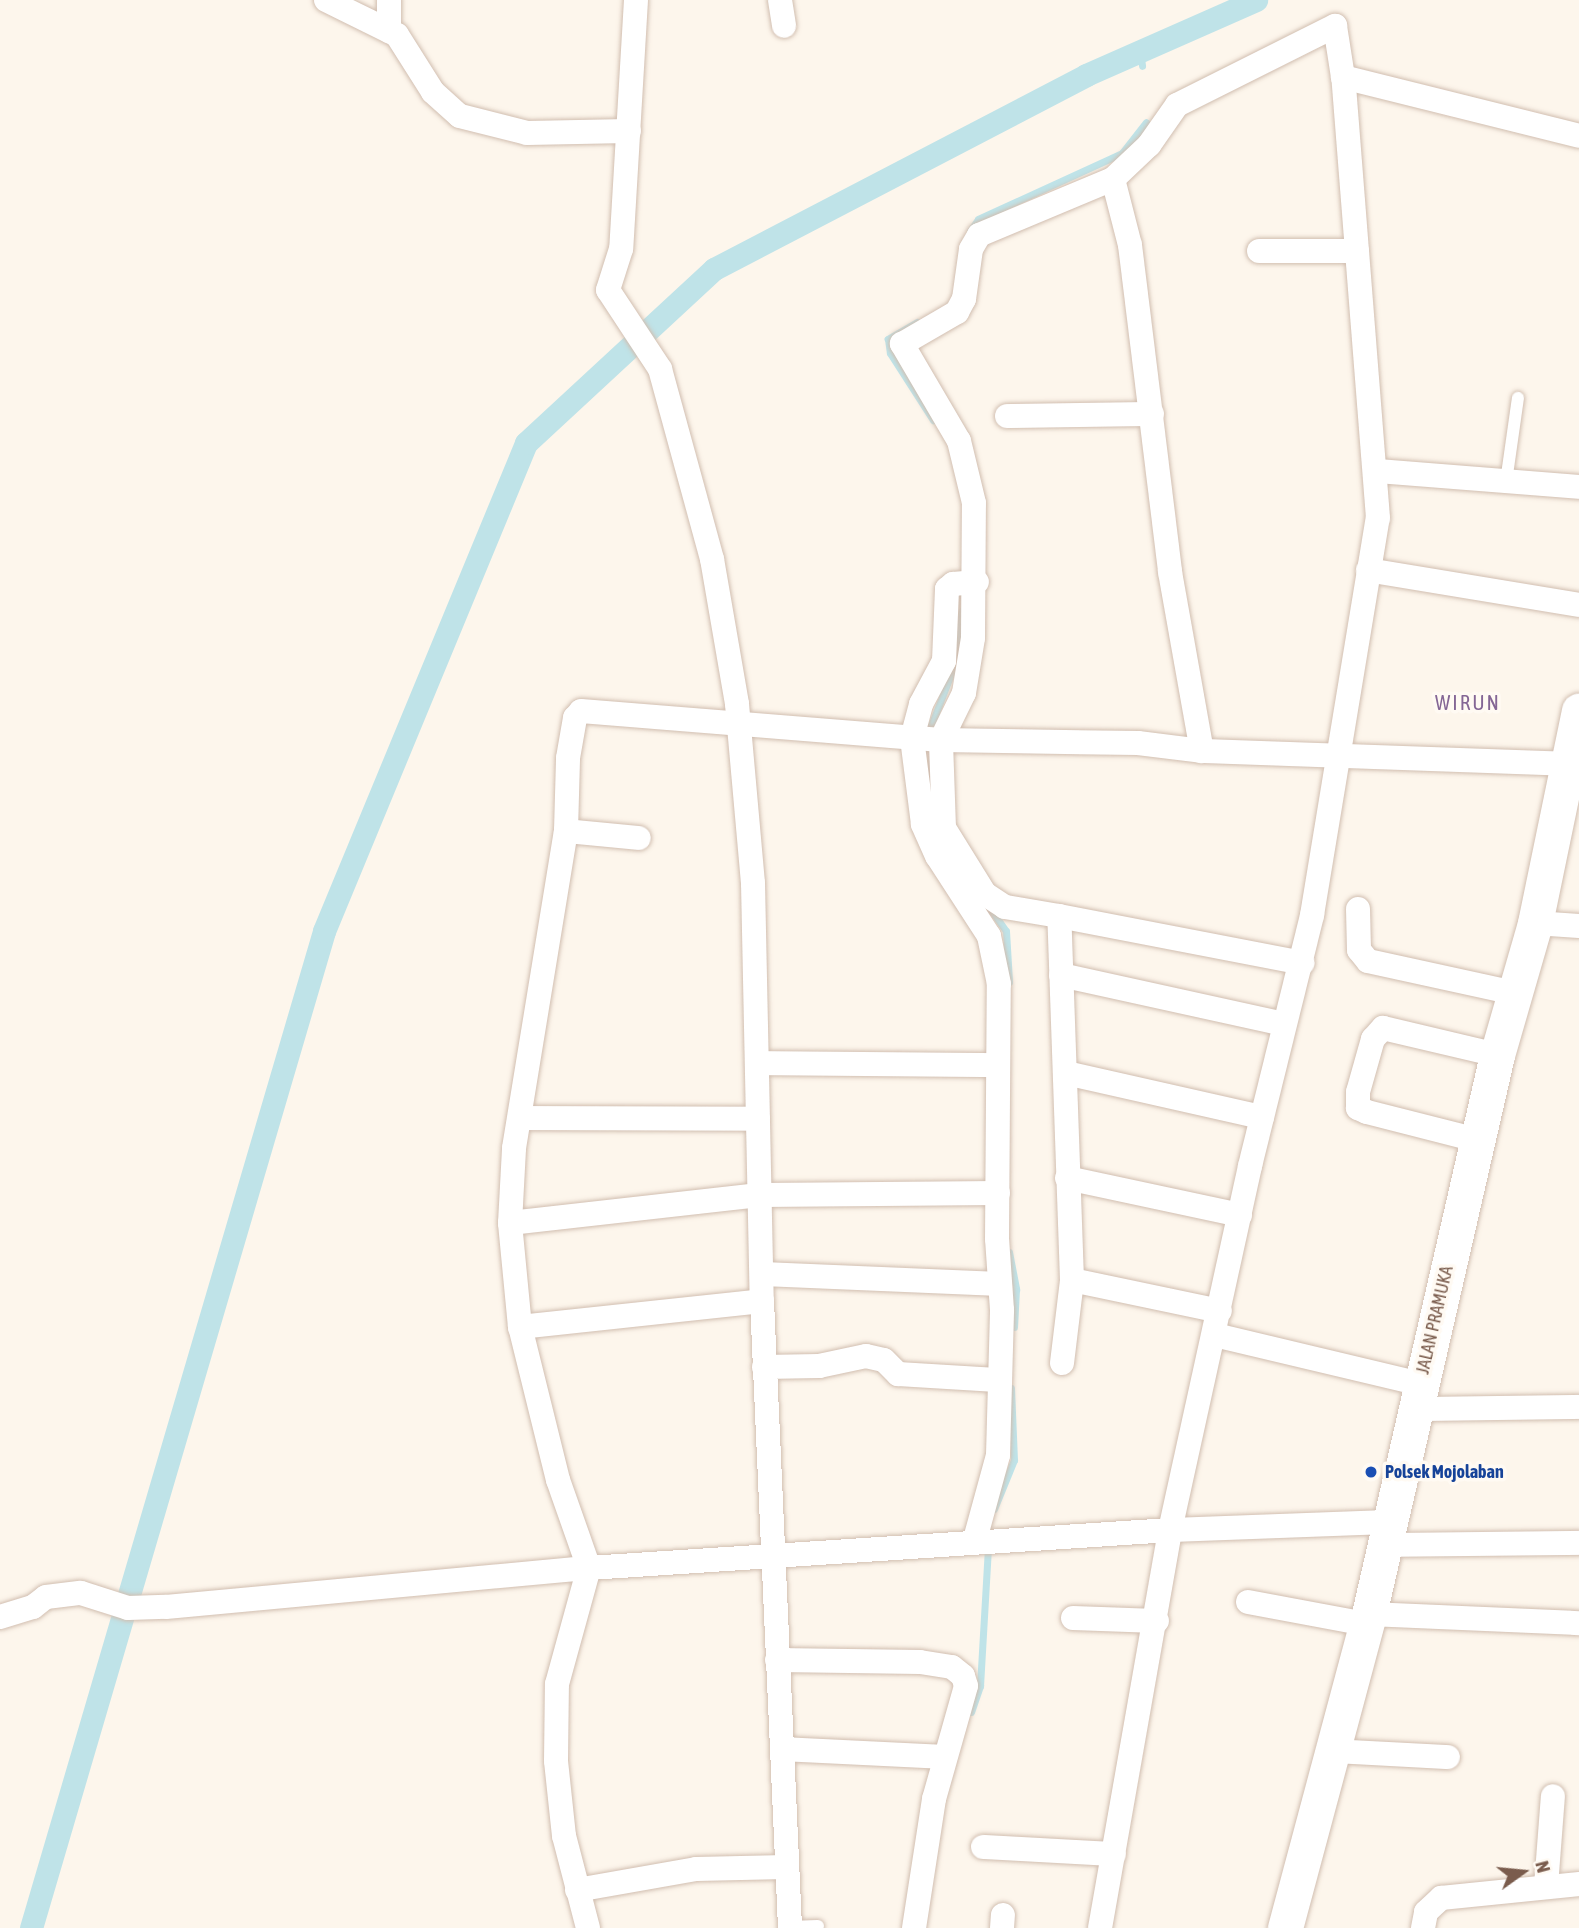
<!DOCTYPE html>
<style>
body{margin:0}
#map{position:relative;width:1579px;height:1928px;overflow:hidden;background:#fdf6ec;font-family:"Asap Condensed",sans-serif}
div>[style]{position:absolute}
.stream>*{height:7px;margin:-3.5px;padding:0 3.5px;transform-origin:3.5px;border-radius:3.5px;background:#bfe3e8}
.canal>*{height:23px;margin:-11.5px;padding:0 11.5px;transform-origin:11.5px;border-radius:11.5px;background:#bfe3e8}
.roads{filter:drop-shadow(0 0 2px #d1beb0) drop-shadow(0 0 2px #d1beb0)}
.service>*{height:12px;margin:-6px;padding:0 6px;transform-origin:6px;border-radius:6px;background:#fff}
.minor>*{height:24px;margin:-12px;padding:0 12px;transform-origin:12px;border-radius:12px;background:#fff}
.secondary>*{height:35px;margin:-17.5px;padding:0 17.5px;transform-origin:17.5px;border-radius:17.5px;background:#fff}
.dots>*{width:19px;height:19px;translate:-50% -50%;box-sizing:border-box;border:4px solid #fffaf3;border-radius:50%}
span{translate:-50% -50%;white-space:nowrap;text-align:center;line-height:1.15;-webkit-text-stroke:7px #fffaf3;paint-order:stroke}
.street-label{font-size:18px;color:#7a5c4d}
.transit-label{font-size:18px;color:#164399;font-weight:700}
.left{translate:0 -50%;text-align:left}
.quarter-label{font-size:21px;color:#846695;letter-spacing:2px}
.north{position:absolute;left:1488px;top:1837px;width:70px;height:70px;-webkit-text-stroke:5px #fffaf3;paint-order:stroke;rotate:75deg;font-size:19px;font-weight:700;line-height:28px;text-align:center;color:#7a5c4d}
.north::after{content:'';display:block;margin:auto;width:24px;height:32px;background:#7a5c4d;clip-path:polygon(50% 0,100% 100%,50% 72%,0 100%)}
</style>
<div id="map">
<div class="stream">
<div style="left:1140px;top:51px;width:15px;rotate:82deg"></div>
<div style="left:970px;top:231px;width:14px;rotate:-56deg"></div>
<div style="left:978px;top:219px;width:158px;rotate:-24.6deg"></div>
<div style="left:1122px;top:153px;width:39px;rotate:-52deg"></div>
<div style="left:917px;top:322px;width:34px;rotate:150deg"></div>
<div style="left:888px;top:339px;width:14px;rotate:82deg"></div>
<div style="left:890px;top:353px;width:80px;rotate:57.3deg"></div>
<div style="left:956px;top:654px;width:44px;rotate:-82.2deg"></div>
<div style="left:927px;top:736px;width:75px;rotate:-68.9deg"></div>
<div style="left:992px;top:911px;width:24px;rotate:55deg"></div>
<div style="left:1006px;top:931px;width:51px;rotate:86.6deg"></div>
<div style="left:1009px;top:1252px;width:38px;rotate:79deg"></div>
<div style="left:1016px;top:1289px;width:38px;rotate:93deg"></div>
<div style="left:994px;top:1509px;width:53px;rotate:-67.8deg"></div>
<div style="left:1014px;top:1460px;width:72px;rotate:-92.4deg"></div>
<div style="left:971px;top:1712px;width:28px;rotate:-71deg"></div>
<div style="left:980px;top:1686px;width:139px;rotate:-86.7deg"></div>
</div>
<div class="canal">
<div style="left:31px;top:1928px;width:1039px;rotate:-73.62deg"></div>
<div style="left:324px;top:931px;width:528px;rotate:-67.51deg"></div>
<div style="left:526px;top:443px;width:256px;rotate:-42.8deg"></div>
<div style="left:714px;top:269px;width:420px;rotate:-27.5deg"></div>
<div style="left:1086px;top:75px;width:186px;rotate:-23.8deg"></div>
</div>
<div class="roads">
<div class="service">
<div style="left:1506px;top:482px;width:85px;rotate:-81.9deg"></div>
<div style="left:790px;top:1927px;width:28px;rotate:-2deg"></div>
</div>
<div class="minor">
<div style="left:326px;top:0;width:79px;rotate:26.2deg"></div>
<div style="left:397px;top:35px;width:67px;rotate:57.7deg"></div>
<div style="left:433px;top:92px;width:36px;rotate:42deg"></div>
<div style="left:460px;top:116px;width:69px;rotate:14.2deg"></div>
<div style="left:527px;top:133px;width:102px;rotate:-1.1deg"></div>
<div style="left:636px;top:0;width:249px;rotate:93.4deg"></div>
<div style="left:621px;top:249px;width:43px;rotate:107.6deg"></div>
<div style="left:608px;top:290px;width:95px;rotate:56.6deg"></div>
<div style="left:660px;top:369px;width:197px;rotate:74.7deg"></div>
<div style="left:712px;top:559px;width:147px;rotate:80.2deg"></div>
<div style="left:737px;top:704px;width:180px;rotate:84.9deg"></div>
<div style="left:753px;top:883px;width:418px;rotate:88.8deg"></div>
<div style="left:762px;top:1301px;width:628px;rotate:87.44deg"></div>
<div style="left:780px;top:0;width:26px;rotate:81deg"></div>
<div style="left:389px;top:31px;width:31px;rotate:-90deg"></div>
<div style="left:1113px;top:179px;width:50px;rotate:-43.4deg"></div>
<div style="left:1149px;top:145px;width:49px;rotate:-55deg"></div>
<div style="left:1177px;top:105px;width:177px;rotate:-26.6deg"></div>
<div style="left:1335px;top:26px;width:52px;rotate:81.1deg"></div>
<div style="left:1259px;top:251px;width:98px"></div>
<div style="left:1007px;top:416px;width:145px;rotate:-0.8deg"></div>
<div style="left:1377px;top:471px;width:203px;rotate:4.5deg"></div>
<div style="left:1368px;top:570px;width:214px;rotate:9.4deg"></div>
<div style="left:566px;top:831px;width:73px;rotate:5.5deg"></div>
<div style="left:1358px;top:909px;width:41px;rotate:88.6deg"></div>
<div style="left:1359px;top:950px;width:14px;rotate:51deg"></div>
<div style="left:1368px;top:961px;width:150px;rotate:12.3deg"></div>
<div style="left:1059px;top:916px;width:55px;rotate:-170.5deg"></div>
<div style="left:1005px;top:907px;width:24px;rotate:-147deg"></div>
<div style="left:985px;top:894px;width:78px;rotate:-121.8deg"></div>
<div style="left:944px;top:828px;width:88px;rotate:-92deg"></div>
<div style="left:941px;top:740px;width:52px;rotate:-63.9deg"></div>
<div style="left:964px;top:693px;width:56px;rotate:-80.7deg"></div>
<div style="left:973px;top:638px;width:135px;rotate:-89.6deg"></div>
<div style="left:974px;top:503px;width:64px;rotate:-103.6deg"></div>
<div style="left:959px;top:441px;width:113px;rotate:-120.4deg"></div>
<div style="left:902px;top:344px;width:64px;rotate:-30.2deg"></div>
<div style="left:957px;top:312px;width:15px;rotate:-62deg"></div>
<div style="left:964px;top:299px;width:50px;rotate:-82deg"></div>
<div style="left:971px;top:249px;width:16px;rotate:-60deg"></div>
<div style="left:979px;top:235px;width:145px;rotate:-22.7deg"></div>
<div style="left:1113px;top:179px;width:68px;rotate:75.6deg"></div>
<div style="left:1130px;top:245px;width:329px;rotate:83deg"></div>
<div style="left:1170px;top:572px;width:182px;rotate:79.9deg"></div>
<div style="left:1535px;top:923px;width:44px;rotate:3.9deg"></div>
<div style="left:1061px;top:975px;width:227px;rotate:12.4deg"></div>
<div style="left:758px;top:1063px;width:240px;rotate:0.5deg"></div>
<div style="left:1066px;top:1073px;width:201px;rotate:12.7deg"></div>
<div style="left:522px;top:1118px;width:236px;rotate:0.2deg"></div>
<div style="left:1477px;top:1140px;width:114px;rotate:-165.7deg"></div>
<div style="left:1367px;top:1112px;width:10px;rotate:-156deg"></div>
<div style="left:1358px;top:1108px;width:16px;rotate:-90deg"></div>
<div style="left:1358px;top:1092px;width:55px;rotate:-74.2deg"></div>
<div style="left:1373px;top:1039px;width:15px;rotate:-48deg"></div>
<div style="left:1383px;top:1028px;width:117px;rotate:13.3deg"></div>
<div style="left:1067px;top:1178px;width:177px;rotate:12.1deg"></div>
<div style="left:510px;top:1223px;width:253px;rotate:-6.4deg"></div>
<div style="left:761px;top:1195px;width:237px;rotate:-0.5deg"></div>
<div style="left:763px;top:1274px;width:237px;rotate:2.4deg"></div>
<div style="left:1072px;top:1280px;width:151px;rotate:11.8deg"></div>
<div style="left:520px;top:1327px;width:243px;rotate:-6.1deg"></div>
<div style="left:1215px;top:1335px;width:212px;rotate:13.4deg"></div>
<div style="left:1062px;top:1363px;width:84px;rotate:-83.1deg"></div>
<div style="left:1072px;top:1280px;width:364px;rotate:-92deg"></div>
<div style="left:1059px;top:916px;width:248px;rotate:10.9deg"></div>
<div style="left:764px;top:1367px;width:55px;rotate:-1deg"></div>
<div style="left:819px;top:1366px;width:48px;rotate:-12deg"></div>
<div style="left:866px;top:1356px;width:18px;rotate:13deg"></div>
<div style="left:884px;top:1360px;width:20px;rotate:45deg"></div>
<div style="left:898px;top:1374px;width:99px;rotate:3.5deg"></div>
<div style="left:1416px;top:1409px;width:163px;rotate:-0.7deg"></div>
<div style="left:974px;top:1543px;width:91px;rotate:-74.7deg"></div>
<div style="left:998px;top:1455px;width:145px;rotate:-88.4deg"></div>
<div style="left:1002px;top:1310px;width:71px;rotate:-94deg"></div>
<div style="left:997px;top:1239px;width:255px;rotate:-89.6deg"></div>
<div style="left:999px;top:984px;width:49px;rotate:-101.8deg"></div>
<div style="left:989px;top:936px;width:95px;rotate:-123deg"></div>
<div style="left:937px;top:856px;width:35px;rotate:-114deg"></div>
<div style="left:923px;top:824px;width:87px;rotate:-97.3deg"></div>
<div style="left:912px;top:738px;width:35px;rotate:-75deg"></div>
<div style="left:921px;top:704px;width:49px;rotate:-61.9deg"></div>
<div style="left:944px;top:661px;width:72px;rotate:-87.6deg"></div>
<div style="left:947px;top:589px;width:8px;rotate:-40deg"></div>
<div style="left:953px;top:584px;width:24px;rotate:-5deg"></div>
<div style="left:1383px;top:1545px;width:196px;rotate:-0.6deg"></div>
<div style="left:1248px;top:1602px;width:120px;rotate:10.6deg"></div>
<div style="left:1369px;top:1614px;width:210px;rotate:2.5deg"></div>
<div style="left:0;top:1617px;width:34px;rotate:-17deg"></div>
<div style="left:33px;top:1607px;width:16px;rotate:-38deg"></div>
<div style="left:46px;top:1597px;width:35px;rotate:-7deg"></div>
<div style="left:81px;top:1593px;width:49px;rotate:17.7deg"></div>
<div style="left:128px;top:1608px;width:38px;rotate:-2deg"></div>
<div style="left:166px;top:1607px;width:425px;rotate:-5.3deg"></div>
<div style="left:589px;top:1568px;width:582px;rotate:-3.74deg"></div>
<div style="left:1170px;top:1530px;width:219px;rotate:-2.1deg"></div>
<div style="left:1073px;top:1618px;width:84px;rotate:2deg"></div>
<div style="left:777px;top:1660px;width:143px;rotate:0.8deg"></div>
<div style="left:920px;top:1662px;width:32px;rotate:9deg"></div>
<div style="left:952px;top:1667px;width:14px;rotate:39deg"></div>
<div style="left:963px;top:1676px;width:10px;rotate:73deg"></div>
<div style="left:966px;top:1686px;width:117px;rotate:105.8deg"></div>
<div style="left:934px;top:1799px;width:131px;rotate:98.8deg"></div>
<div style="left:783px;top:1749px;width:161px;rotate:2.8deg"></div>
<div style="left:1333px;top:1751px;width:115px;rotate:3deg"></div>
<div style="left:983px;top:1847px;width:131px;rotate:3.1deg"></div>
<div style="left:1546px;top:1886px;width:90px;rotate:-85.6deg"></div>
<div style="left:577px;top:1890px;width:121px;rotate:-10deg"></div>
<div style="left:696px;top:1869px;width:90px;rotate:-1.3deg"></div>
<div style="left:588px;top:1928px;width:95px;rotate:-104.6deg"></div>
<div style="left:564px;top:1836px;width:75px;rotate:-96.1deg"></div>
<div style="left:556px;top:1761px;width:77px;rotate:-89.3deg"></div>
<div style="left:557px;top:1684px;width:120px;rotate:-74.6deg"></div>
<div style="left:589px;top:1568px;width:93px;rotate:-109.4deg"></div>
<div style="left:558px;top:1480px;width:158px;rotate:-103.9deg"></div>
<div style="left:520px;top:1327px;width:104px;rotate:-95.5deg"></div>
<div style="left:510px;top:1223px;width:75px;rotate:-86.9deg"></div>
<div style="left:514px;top:1148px;width:321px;rotate:-80.7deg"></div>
<div style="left:566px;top:831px;width:73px;rotate:-88.4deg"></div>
<div style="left:568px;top:758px;width:41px;rotate:-80.1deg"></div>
<div style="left:575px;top:718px;width:9px;rotate:-49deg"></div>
<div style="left:581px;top:711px;width:361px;rotate:4.6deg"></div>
<div style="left:941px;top:740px;width:197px;rotate:0.9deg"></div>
<div style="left:1138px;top:743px;width:64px;rotate:7.1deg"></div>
<div style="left:1202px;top:751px;width:366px;rotate:2deg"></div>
<div style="left:1002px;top:1928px;width:13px;rotate:-86deg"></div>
<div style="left:1100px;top:1928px;width:404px;rotate:-80deg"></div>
<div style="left:1170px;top:1530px;width:373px;rotate:-77.6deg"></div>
<div style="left:1250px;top:1166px;width:259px;rotate:-76.1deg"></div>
<div style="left:1312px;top:915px;width:402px;rotate:-80.6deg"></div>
<div style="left:1378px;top:518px;width:442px;rotate:-94.5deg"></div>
<div style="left:1343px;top:77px;width:243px;rotate:14deg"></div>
<div style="left:1423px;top:1928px;width:16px;rotate:-79deg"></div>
<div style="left:1426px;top:1912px;width:21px;rotate:-43deg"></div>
<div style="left:1441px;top:1898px;width:139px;rotate:-5.8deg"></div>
</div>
<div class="secondary">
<div style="left:1285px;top:1928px;width:325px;rotate:-75deg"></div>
<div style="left:1369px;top:1614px;width:573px;rotate:-77.1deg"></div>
<div style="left:1497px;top:1055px;width:137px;rotate:-73.9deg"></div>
<div style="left:1535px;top:923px;width:217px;rotate:-78.3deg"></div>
</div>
</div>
<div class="dots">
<div style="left:1371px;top:1472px;background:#1a4fb4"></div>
</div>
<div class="street-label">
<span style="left:1435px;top:1320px;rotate:-77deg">JALAN PRAMUKA</span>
</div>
<div class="transit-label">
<span class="left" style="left:1385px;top:1472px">Polsek Mojolaban</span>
</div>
<div class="quarter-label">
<span style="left:1468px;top:702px">WIRUN</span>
</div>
<div class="north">N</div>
</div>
